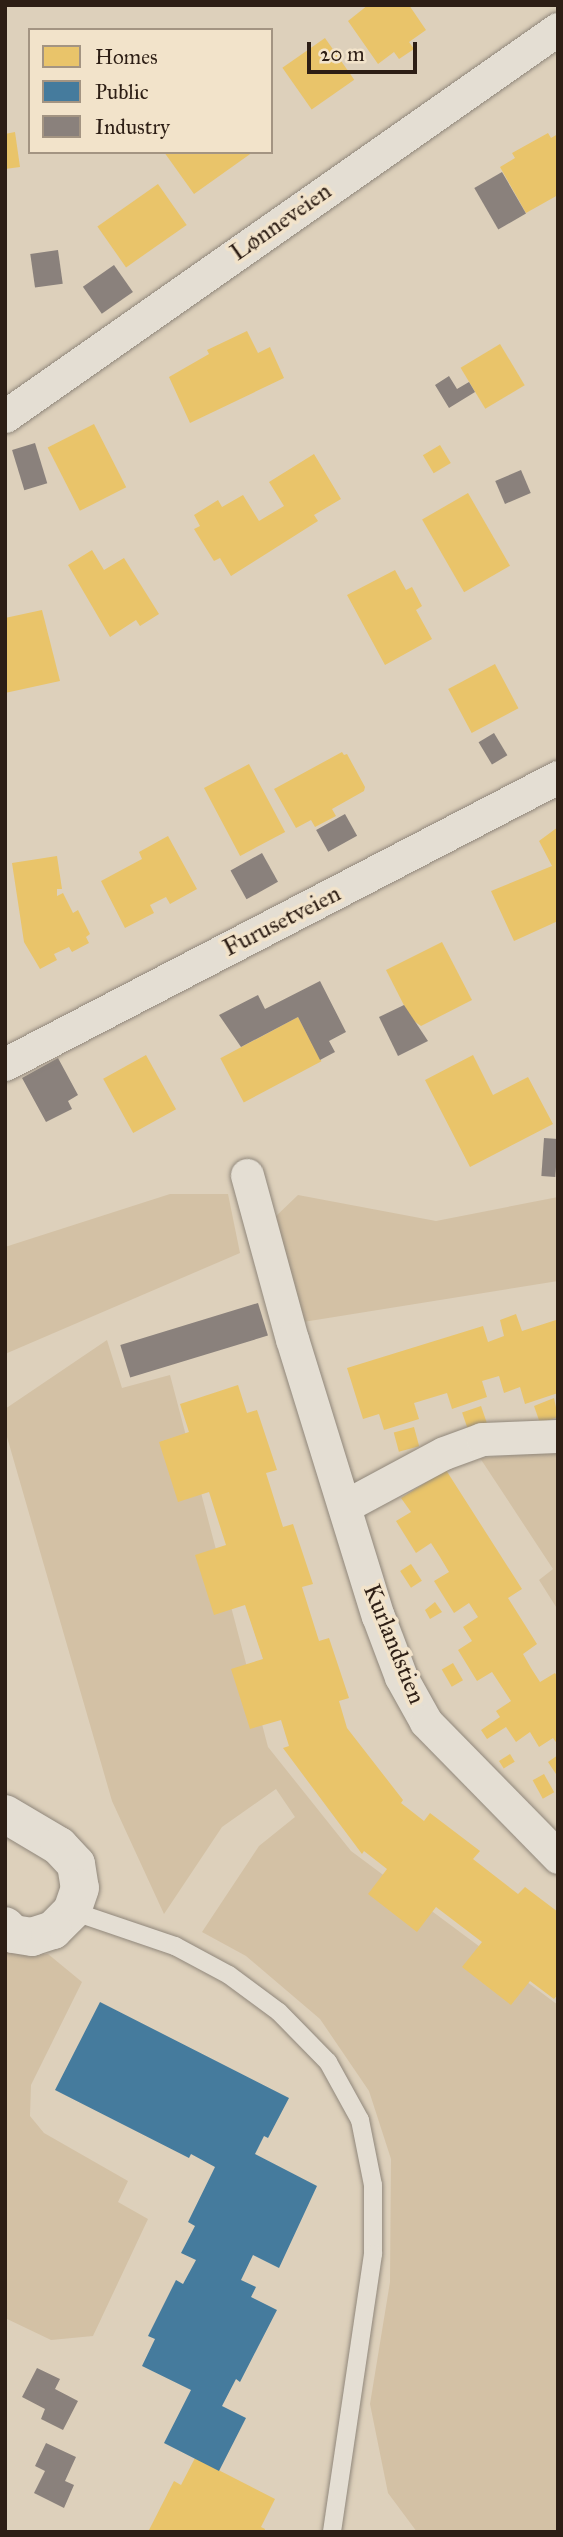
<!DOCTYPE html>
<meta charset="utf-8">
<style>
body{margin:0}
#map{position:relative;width:563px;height:2537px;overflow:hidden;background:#ddd0bb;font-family:"IM FELL Great Primer",serif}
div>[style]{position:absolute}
.green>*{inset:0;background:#d3c1a5}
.homes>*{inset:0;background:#e9c46a;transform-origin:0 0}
.public>*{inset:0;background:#457b9d}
.industry>*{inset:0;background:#8a817c;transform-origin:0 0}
.roads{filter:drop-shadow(0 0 2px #90877b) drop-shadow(0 0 2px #90877b)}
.service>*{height:18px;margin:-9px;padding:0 9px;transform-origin:9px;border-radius:9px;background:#e4ded3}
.minor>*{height:33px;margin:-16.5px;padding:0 16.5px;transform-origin:16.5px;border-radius:16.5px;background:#e4ded3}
.tertiary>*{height:38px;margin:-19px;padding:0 19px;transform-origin:19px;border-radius:19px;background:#e4ded3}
span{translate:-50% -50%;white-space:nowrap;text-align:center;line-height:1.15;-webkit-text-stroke:7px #f2e3ca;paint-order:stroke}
.street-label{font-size:24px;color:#2d1e15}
.frame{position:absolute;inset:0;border:7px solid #2d1e15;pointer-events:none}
.legend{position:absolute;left:28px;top:28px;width:245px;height:126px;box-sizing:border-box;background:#f2e3ca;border:2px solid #a39482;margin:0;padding:9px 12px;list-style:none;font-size:21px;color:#2d1e15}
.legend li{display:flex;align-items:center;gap:14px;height:35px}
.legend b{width:35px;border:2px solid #a39482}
.scale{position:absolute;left:307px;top:42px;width:110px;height:32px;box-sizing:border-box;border:4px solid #2d1e15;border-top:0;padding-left:9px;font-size:21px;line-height:24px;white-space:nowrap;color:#2d1e15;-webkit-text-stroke:5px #f2e3ca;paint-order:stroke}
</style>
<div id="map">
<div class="green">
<div style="clip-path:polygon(170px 1194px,228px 1194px,240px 1253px,5px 1354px,5px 1247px)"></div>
<div style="clip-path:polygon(298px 1195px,436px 1221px,558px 1197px,558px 1281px,297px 1323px,273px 1219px)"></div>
<div style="clip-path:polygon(107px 1340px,122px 1388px,170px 1375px,268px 1747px,351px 1851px,558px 2005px,558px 2532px,417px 2532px,388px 2493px,370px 2404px,390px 2282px,391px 2159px,369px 2091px,320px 2019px,246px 1956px,202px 1932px,259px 1846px,295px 1817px,276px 1789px,222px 1827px,164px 1914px,112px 1801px,5px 1430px,5px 1409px)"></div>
<div style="clip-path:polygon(555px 1452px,558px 1453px,558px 1610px,539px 1580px,553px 1569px,480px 1458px)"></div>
<div style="clip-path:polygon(5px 1949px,29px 1955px,48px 1954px,82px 1982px,31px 2085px,30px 2116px,44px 2133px,128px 2181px,118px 2202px,148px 2219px,93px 2336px,51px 2340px,5px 2318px)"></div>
</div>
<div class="homes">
<div style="clip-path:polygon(368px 5px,409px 5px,426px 30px,409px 42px,414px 49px,399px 59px,394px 52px,378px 64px,348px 21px)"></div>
<div style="left:325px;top:38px;width:51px;height:52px;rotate:55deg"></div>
<div style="clip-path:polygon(15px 132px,20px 167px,5px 169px,5px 134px)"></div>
<div style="clip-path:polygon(548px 133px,551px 138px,558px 134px,558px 195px,526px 213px,500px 167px,515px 158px,512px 153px)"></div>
<div style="clip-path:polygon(164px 152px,253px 152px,194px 194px)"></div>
<div style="left:158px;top:184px;width:50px;height:74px;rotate:55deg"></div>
<div style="clip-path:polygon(247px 331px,258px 353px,270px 347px,284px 378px,190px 423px,169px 377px,209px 354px,207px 350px)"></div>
<div style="left:500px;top:344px;width:48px;height:46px;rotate:59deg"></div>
<div style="left:94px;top:424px;width:71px;height:52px;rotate:63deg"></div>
<div style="left:440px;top:445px;width:21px;height:20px;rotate:59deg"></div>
<div style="clip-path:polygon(314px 454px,341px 499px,314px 515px,318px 521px,231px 576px,220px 558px,214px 561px,194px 529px,200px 526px,194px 515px,218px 500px,222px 507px,243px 495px,259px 521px,284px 506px,269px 482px)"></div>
<div style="left:468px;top:493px;width:84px;height:53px;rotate:60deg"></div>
<div style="clip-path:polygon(92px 550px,104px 570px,124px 558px,159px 614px,140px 626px,136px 620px,110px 637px,68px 565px)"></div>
<div style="clip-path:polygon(395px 570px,406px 590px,412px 587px,422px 606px,416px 610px,432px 639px,385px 665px,347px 595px)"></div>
<div style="clip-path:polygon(42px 610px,60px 681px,5px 693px,5px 618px)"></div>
<div style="left:495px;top:664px;width:50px;height:53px;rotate:62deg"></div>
<div style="clip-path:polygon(342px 752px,344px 755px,347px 754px,365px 787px,364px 791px,332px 809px,336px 816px,315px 827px,311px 820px,296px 828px,274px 789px)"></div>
<div style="left:249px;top:764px;width:77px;height:51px;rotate:62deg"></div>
<div style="clip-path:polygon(558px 827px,558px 921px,514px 941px,491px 891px,552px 866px,539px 841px)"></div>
<div style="clip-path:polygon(168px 836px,197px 889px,170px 904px,166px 897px,150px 905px,154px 913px,125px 928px,101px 881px,142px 859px,139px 852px)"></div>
<div style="clip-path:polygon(57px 856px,62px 889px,57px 889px,57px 896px,63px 893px,73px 913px,78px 910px,90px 934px,86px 937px,89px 943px,72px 952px,69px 947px,54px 954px,57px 960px,40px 969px,24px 942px,12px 863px)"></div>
<div style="clip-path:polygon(442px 942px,472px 1000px,421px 1026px,411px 1019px,386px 970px)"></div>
<div style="left:298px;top:1017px;width:50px;height:88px;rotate:62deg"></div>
<div style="left:146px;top:1055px;width:62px;height:49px;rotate:61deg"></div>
<div style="clip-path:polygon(473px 1055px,493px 1095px,528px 1077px,553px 1124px,470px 1167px,425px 1080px)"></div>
<div style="clip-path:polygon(516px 1314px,522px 1331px,556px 1320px,558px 1393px,525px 1404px,520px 1387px,504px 1393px,499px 1376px,482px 1381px,487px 1397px,452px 1409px,447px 1393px,414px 1403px,419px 1419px,384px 1430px,379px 1414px,363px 1419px,347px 1368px,483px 1326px,488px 1342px,504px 1336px,500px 1320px)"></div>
<div style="clip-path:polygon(238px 1385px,247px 1413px,257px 1410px,277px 1470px,266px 1473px,283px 1527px,293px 1524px,313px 1584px,302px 1587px,319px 1641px,329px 1638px,349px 1698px,339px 1701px,347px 1728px,403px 1800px,401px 1803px,424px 1821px,430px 1813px,480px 1851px,473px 1859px,518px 1894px,525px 1887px,558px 1912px,558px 1994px,554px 1999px,530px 1981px,511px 2005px,462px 1967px,482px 1942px,436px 1907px,417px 1932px,368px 1894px,387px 1869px,364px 1851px,362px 1854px,283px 1748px,289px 1746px,281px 1720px,250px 1729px,231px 1669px,263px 1659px,245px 1605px,214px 1615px,195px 1555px,226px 1545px,209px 1492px,178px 1502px,159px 1442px,189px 1432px,180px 1404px)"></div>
<div style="clip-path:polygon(554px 1398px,558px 1417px,540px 1423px,534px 1406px)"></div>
<div style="left:481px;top:1406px;width:18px;height:20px;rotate:71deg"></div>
<div style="left:414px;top:1427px;width:20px;height:21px;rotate:75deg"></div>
<div style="clip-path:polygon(446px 1470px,522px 1589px,508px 1598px,537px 1644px,523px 1654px,531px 1668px,540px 1682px,555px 1673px,558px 1678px,558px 1745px,553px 1738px,539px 1747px,530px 1732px,516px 1742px,506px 1727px,487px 1739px,481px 1730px,500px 1717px,496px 1711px,511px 1701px,492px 1672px,477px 1681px,458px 1650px,472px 1641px,463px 1627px,478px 1617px,469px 1603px,454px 1613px,434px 1581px,449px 1572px,440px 1557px,431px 1543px,416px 1553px,396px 1521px,411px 1512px,401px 1498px)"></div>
<div style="left:411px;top:1564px;width:20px;height:13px;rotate:57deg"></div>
<div style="clip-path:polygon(435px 1602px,442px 1612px,430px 1619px,425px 1610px)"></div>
<div style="left:453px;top:1663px;width:20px;height:13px;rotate:60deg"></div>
<div style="left:510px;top:1754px;width:9px;height:13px;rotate:58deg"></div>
<div style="clip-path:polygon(558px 1755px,558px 1777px,548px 1762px)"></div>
<div style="left:544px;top:1774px;width:21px;height:13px;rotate:61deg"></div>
<div style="clip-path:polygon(195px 2458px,275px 2499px,261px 2527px,265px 2529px,264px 2532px,148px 2532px,174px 2481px,181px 2485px)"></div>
</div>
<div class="public">
<div style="clip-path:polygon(100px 2002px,289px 2098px,268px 2138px,264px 2136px,255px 2154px,317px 2186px,279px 2268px,253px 2255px,241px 2280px,256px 2287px,251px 2297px,277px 2310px,240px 2382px,236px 2379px,222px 2406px,246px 2418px,219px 2471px,164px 2443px,191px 2390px,142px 2366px,155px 2339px,148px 2336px,176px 2280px,183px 2284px,196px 2260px,181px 2253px,195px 2226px,188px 2222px,215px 2167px,191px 2154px,189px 2158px,55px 2090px)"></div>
</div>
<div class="industry">
<div style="left:502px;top:172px;width:48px;height:32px;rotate:60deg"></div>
<div style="left:58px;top:250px;width:34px;height:28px;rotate:82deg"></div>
<div style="left:114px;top:265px;width:33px;height:38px;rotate:55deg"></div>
<div style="clip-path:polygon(449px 376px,457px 389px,469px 382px,475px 392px,449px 408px,435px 385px)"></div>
<div style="left:35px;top:443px;width:42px;height:24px;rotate:73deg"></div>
<div style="left:521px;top:470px;width:25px;height:28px;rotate:67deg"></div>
<div style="left:494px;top:733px;width:26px;height:18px;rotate:59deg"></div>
<div style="left:345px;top:814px;width:25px;height:33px;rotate:61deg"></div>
<div style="left:262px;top:853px;width:33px;height:36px;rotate:61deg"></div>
<div style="clip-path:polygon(320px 981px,346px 1032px,329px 1041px,335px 1052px,320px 1060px,298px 1017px,241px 1047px,219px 1015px,258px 995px,265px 1009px)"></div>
<div style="clip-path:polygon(404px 1005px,428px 1041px,398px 1056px,379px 1017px)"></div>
<div style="clip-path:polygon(58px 1058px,78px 1095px,68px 1101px,72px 1109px,46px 1122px,22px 1078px)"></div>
<div style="left:544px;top:1138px;width:14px;height:38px;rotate:4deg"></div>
<div style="left:258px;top:1303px;width:34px;height:144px;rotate:73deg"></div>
<div style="clip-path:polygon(37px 2368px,60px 2379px,55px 2389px,78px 2401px,63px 2430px,41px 2419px,45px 2409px,22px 2397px)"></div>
<div style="clip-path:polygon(46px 2443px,76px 2457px,65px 2481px,74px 2485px,64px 2508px,34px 2493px,45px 2471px,35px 2466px)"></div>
</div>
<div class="roads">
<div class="service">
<div style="left:72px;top:1911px;width:109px;rotate:18.8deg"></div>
<div style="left:175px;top:1946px;width:61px;rotate:28.2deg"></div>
<div style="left:229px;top:1975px;width:62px;rotate:36.5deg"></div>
<div style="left:279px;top:2012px;width:70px;rotate:45.6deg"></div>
<div style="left:328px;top:2062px;width:66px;rotate:61.1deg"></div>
<div style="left:360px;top:2120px;width:66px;rotate:78.7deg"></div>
<div style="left:373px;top:2185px;width:69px;rotate:90deg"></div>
<div style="left:373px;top:2254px;width:281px;rotate:98.4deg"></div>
</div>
<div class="minor">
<div style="left:5px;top:416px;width:675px;rotate:-34.99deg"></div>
<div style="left:5px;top:1064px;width:623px;rotate:-27.43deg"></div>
<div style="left:247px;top:1175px;width:170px;rotate:74.7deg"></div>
<div style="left:292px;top:1339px;width:290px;rotate:72.8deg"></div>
<div style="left:378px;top:1616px;width:65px;rotate:69.3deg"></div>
<div style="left:401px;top:1677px;width:51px;rotate:60.9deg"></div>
<div style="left:426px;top:1722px;width:189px;rotate:45.6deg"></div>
<div style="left:345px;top:1506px;width:112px;rotate:-28.2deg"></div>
<div style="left:444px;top:1453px;width:40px;rotate:-20.2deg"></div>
<div style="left:482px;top:1439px;width:76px;rotate:-2.3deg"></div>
</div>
<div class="tertiary">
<div style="left:5px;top:1814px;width:63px;rotate:30.7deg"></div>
<div style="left:59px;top:1846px;width:25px;rotate:47deg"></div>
<div style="left:76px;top:1864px;width:24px;rotate:81deg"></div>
<div style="left:80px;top:1888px;width:24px;rotate:109deg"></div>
<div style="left:72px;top:1911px;width:27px;rotate:135deg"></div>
<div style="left:53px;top:1930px;width:22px;rotate:162deg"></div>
<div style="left:32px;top:1937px;width:19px;rotate:-171deg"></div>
<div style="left:13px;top:1934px;width:11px;rotate:-135deg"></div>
</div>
</div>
<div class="street-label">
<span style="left:281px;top:222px;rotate:-35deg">Lønneveien</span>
<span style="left:282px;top:921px;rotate:-27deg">Furusetveien</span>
<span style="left:394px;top:1644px;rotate:68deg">Kurlandstien</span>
</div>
<div class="frame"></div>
<ul class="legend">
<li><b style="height:19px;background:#e9c46a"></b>Homes</li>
<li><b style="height:19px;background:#457b9d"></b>Public</li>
<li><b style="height:19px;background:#8a817c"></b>Industry</li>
</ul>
<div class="scale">20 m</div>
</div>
